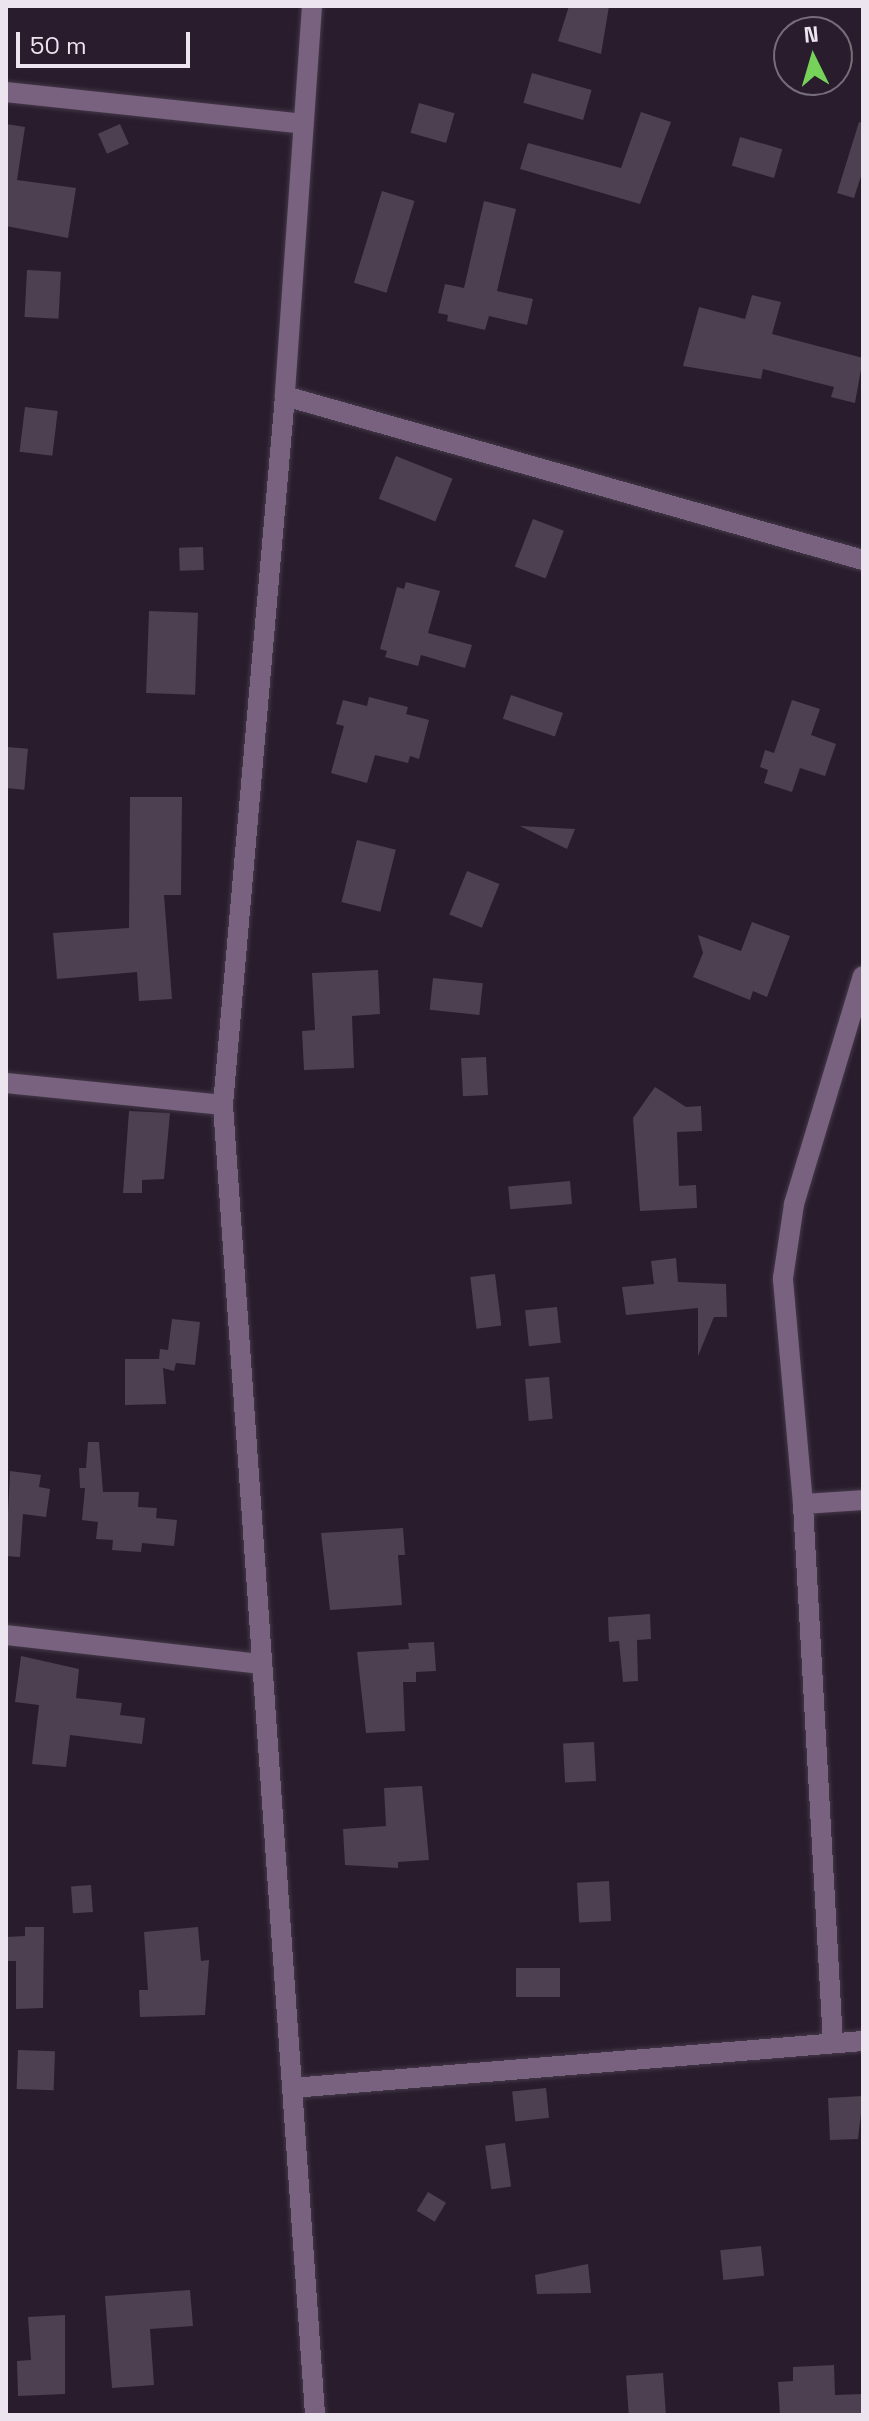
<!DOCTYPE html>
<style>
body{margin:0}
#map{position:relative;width:869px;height:2421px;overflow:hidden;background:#291d2d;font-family:"Space Grotesk",sans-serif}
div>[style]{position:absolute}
.building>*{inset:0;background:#4d4051;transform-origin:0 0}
.roads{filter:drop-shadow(0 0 2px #443948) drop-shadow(0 0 2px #443948)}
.minor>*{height:20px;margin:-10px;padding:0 10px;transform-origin:10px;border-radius:10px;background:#796180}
span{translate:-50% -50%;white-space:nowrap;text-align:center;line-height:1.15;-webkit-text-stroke:6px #291d2d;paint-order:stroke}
.frame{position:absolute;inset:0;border:8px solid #ece4ee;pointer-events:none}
.north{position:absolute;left:773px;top:16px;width:80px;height:80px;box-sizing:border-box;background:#291d2d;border:2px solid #776d7a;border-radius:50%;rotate:355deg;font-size:22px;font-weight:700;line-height:32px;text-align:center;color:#ece4ee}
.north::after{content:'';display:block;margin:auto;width:28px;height:36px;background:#77d259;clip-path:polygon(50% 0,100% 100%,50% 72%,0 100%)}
.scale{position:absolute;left:16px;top:32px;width:174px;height:36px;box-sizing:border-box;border:4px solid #ece4ee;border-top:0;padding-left:10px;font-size:24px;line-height:28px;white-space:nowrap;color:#ece4ee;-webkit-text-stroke:6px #291d2d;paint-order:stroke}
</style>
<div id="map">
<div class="building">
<div style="clip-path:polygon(569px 6px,609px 6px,601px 54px,558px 41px)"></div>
<div style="left:532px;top:73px;width:62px;height:31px;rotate:16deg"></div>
<div style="left:419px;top:103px;width:37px;height:31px;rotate:16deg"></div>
<div style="clip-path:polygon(641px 112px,671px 122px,640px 204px,520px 169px,528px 143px,621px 168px)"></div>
<div style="clip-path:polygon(859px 122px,863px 123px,863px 170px,854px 198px,837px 193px)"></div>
<div style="clip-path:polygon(6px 124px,25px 127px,17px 180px,76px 188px,68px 238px,6px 226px)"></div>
<div style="left:120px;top:124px;width:22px;height:24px;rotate:66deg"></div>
<div style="left:740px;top:137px;width:44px;height:30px;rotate:16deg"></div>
<div style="left:382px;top:191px;width:34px;height:96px;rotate:17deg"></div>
<div style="clip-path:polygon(484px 201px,516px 209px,497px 291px,533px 299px,527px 325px,489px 316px,485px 330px,447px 321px,448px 315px,438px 313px,445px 284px,464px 288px)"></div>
<div style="left:27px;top:270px;width:34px;height:47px;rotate:3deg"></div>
<div style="clip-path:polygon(752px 295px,781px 302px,772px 334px,863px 358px,855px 403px,831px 397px,834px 387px,763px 369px,761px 379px,683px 366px,699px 307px,745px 319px)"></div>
<div style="left:25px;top:407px;width:33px;height:45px;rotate:7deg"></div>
<div style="left:396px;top:456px;width:61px;height:46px;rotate:22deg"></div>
<div style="left:533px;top:519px;width:33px;height:51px;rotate:21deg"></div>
<div style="left:203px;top:547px;width:23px;height:24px;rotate:88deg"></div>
<div style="clip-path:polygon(406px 582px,440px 591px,428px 633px,472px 645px,465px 668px,421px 655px,418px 666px,385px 657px,387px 651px,380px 649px,397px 587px,404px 589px)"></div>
<div style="left:149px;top:611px;width:49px;height:82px;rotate:2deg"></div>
<div style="left:511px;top:695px;width:55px;height:25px;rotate:19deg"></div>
<div style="clip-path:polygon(369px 697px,408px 707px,406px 714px,429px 720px,419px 759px,410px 756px,408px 763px,375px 755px,367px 783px,331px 773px,344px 726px,336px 724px,343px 700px,367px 706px)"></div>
<div style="clip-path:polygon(792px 700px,820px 709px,811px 735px,836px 744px,825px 776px,800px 768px,792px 792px,764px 783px,768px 770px,760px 767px,765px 750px,774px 753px)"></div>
<div style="left:7px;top:747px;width:21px;height:41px;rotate:5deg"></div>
<div style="clip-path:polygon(130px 797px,182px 797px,181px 895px,164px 895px,172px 999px,139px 1001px,137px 972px,57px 979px,53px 933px,129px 928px)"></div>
<div style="clip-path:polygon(520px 826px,575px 829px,567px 849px)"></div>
<div style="left:357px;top:840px;width:40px;height:64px;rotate:14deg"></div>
<div style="left:467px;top:871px;width:35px;height:47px;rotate:22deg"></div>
<div style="clip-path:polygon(752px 922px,790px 936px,767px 997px,753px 991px,750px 1000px,693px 977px,703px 953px,698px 935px,741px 951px)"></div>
<div style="clip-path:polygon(378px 970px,380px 1014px,352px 1016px,354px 1068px,304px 1070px,302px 1031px,315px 1030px,312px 973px)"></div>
<div style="left:433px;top:978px;width:50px;height:32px;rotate:6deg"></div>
<div style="left:486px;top:1057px;width:38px;height:25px;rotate:87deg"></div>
<div style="clip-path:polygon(655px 1087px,686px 1107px,701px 1106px,702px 1131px,677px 1132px,679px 1186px,696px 1185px,697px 1208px,640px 1211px,633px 1118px)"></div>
<div style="clip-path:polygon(129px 1111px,170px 1113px,164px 1179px,142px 1180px,142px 1193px,123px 1193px)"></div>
<div style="left:570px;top:1181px;width:23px;height:62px;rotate:85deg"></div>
<div style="clip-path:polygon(676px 1258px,678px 1282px,726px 1284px,727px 1317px,714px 1317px,698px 1356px,698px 1308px,626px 1315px,622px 1287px,654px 1284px,651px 1261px)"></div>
<div style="left:495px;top:1274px;width:52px;height:25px;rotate:83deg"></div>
<div style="left:557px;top:1307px;width:36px;height:32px;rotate:84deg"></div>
<div style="clip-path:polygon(172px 1319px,200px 1322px,195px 1365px,176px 1363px,174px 1371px,163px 1368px,166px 1404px,125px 1405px,125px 1359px,159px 1359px,160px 1349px,168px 1350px)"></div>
<div style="left:549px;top:1377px;width:42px;height:24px;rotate:85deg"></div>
<div style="clip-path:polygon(88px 1442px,99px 1442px,103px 1492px,139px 1492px,138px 1507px,157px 1508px,156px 1518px,177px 1520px,174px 1546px,142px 1543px,141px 1552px,112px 1550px,113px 1540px,96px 1539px,98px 1522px,82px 1520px,85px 1488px,80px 1488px,79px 1468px,86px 1468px)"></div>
<div style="clip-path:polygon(10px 1471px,41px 1475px,39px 1487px,50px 1489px,46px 1517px,23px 1514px,20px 1557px,6px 1556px)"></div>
<div style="clip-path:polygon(403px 1528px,405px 1555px,398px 1555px,402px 1605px,330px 1610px,321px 1533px)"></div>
<div style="clip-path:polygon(650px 1614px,651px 1639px,637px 1640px,638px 1681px,623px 1682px,619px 1641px,609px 1642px,608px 1617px)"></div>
<div style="clip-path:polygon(434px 1642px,436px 1671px,416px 1672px,416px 1682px,403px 1682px,405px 1731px,366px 1733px,357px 1652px,409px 1649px,408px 1643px)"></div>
<div style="clip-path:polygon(21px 1656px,79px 1669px,76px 1698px,122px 1703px,120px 1715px,145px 1718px,142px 1744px,70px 1735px,66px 1767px,32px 1764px,39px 1705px,15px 1702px)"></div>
<div style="left:594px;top:1742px;width:39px;height:31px;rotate:87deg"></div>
<div style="clip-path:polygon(422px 1786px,429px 1860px,398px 1862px,398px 1868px,345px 1865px,343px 1829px,386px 1826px,384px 1788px)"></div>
<div style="left:609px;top:1881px;width:40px;height:32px;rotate:87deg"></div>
<div style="left:91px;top:1885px;width:27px;height:20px;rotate:86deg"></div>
<div style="clip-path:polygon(25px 1927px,44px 1927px,43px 2008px,16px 2009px,16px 1961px,6px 1961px,6px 1937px,25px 1936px)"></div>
<div style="clip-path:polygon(198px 1927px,201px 1961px,209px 1960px,205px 2015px,140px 2017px,139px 1990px,148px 1990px,144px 1932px)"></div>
<div style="left:516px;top:1968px;width:44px;height:29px"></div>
<div style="left:18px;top:2050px;width:37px;height:39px;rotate:2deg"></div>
<div style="left:546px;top:2088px;width:30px;height:34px;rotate:84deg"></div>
<div style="clip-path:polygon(863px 2096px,858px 2139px,830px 2140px,828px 2098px)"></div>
<div style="left:505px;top:2143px;width:44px;height:20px;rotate:82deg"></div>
<div style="left:428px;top:2192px;width:21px;height:22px;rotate:31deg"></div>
<div style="left:761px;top:2246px;width:30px;height:41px;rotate:84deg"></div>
<div style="clip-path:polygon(588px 2264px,591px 2293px,537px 2294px,535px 2275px)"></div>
<div style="clip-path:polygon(190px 2290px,193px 2326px,150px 2329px,154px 2385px,112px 2388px,105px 2296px)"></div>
<div style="clip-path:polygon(65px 2315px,65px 2394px,18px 2396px,17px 2361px,31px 2360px,28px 2317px)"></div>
<div style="clip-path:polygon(834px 2365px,835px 2395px,863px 2394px,863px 2415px,780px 2415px,778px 2382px,793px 2381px,793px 2367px)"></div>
<div style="left:663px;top:2373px;width:42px;height:37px;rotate:86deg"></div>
</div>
<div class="roads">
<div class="minor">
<div style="left:312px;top:6px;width:391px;rotate:94deg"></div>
<div style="left:285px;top:396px;width:712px;rotate:95deg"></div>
<div style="left:223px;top:1105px;width:1313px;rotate:85.98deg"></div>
<div style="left:6px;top:92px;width:299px;rotate:6.1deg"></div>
<div style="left:285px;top:396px;width:601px;rotate:15.84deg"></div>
<div style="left:6px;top:1083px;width:218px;rotate:5.8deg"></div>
<div style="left:803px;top:1504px;width:60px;rotate:-3.8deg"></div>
<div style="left:6px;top:1635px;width:256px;rotate:6.5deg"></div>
<div style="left:833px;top:2043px;width:540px;rotate:-93.19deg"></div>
<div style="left:803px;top:1504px;width:227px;rotate:-95.1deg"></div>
<div style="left:783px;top:1278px;width:75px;rotate:-81.5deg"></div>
<div style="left:794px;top:1204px;width:238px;rotate:-73.2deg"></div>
<div style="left:292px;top:2088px;width:573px;rotate:-4.71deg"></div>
</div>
</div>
<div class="frame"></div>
<div class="north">N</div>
<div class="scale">50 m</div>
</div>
